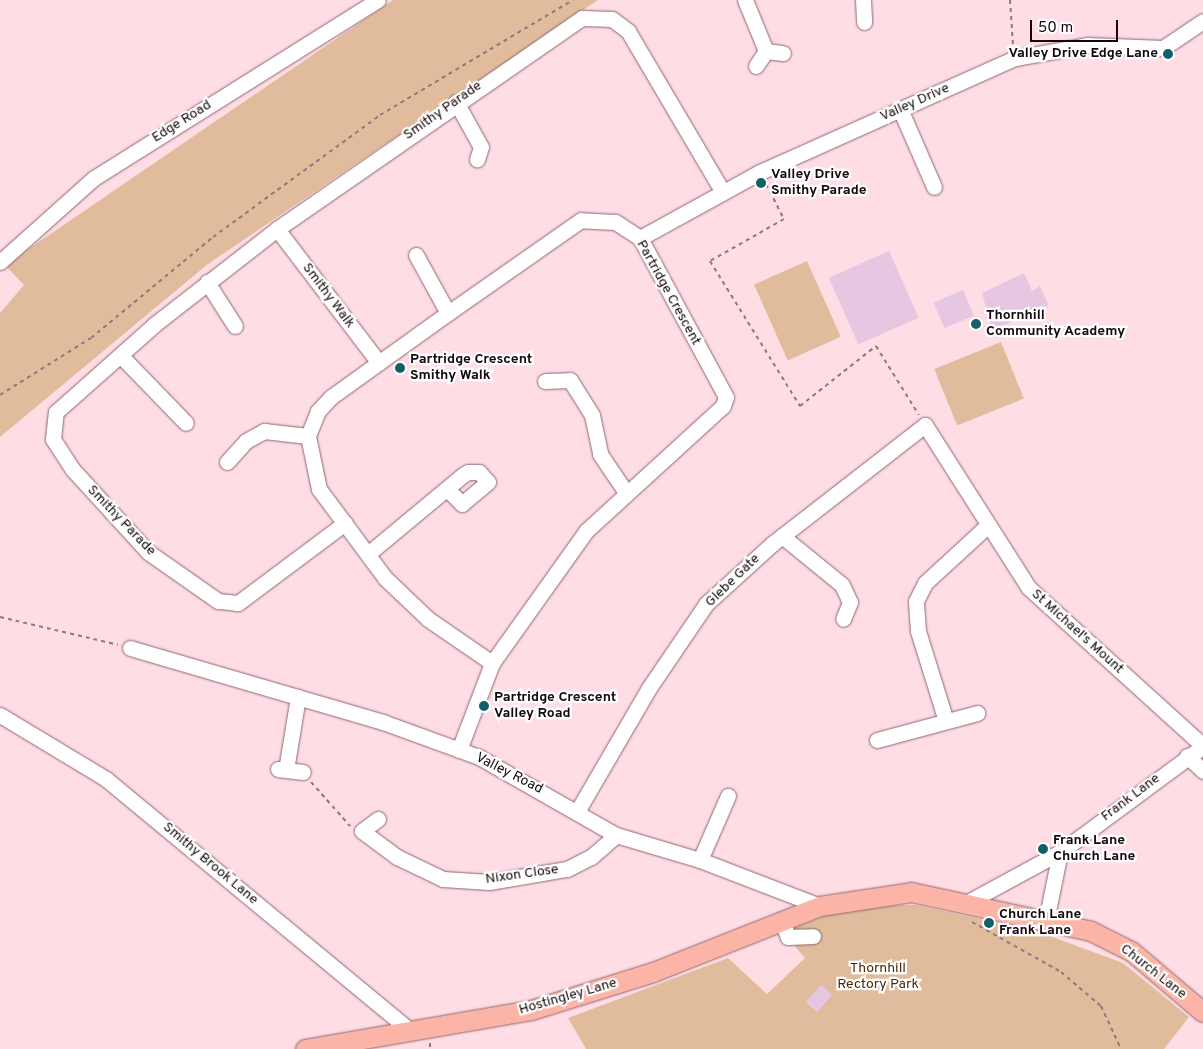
<!DOCTYPE html>
<style>
body{margin:0}
#map{position:relative;width:1203px;height:1049px;overflow:hidden;background:#ffdde5;font-family:Overpass,sans-serif}
div>[style]{position:absolute}
.green>*{inset:0;background:#e1bc9c;transform-origin:0 0}
.building>*{inset:0;background:#e6c7e1;transform-origin:0 0}
.path>*{height:2px;margin-top:-1px;transform-origin:0;background:repeating-linear-gradient(90deg,#8f777c 0 4px,transparent 0 8px)}
.roads{filter:drop-shadow(0 0 1px #8c6770) drop-shadow(0 0 1px #8c6770)}
.minor>*{height:15px;margin:-7.5px;padding:0 7.5px;transform-origin:7.5px;border-radius:7.5px;background:#fff}
.major>*{height:19px;margin:-9.5px;padding:0 9.5px;transform-origin:9.5px;border-radius:9.5px;background:#fbb4a6}
.dots>*{width:14px;height:14px;translate:-50% -50%;box-sizing:border-box;border:2px solid #fff;border-radius:50%}
span{translate:-50% -50%;white-space:nowrap;text-align:center;line-height:1.15;-webkit-text-stroke:4.5px #fff;paint-order:stroke}
.poi-label{font-size:14px;color:#15080b;font-weight:700}
.right{translate:-100% -50%;text-align:right}
.left{translate:0 -50%;text-align:left}
.street-label{font-size:14px;color:#15080b}
.park-label{font-size:14px;color:#492700}
.scale{position:absolute;left:1030px;top:20px;width:88px;height:22px;box-sizing:border-box;border:2px solid #15080b;border-top:0;padding-left:6px;font-size:15px;line-height:18px;white-space:nowrap;color:#15080b;-webkit-text-stroke:4px #fff;paint-order:stroke}
</style>
<div id="map">
<div class="green">
<div style="clip-path:polygon(393px 0,598px 0,208px 264px,0 437px,0 313px,24px 285px,5px 265px)"></div>
<div style="left:807px;top:261px;width:83px;height:58px;rotate:66deg"></div>
<div style="left:1001px;top:342px;width:61px;height:72px;rotate:68deg"></div>
<div style="clip-path:polygon(915px 905px,1039px 932px,1123px 963px,1189px 1017px,1164px 1049px,586px 1049px,568px 1018px,728px 958px,767px 994px,805px 958px,783px 932px,850px 906px)"></div>
</div>
<div class="building">
<div style="left:889px;top:251px;width:73px;height:66px;rotate:66deg"></div>
<div style="clip-path:polygon(1024px 273px,1032px 291px,1040px 286px,1049px 306px,992px 330px,982px 293px)"></div>
<div style="left:963px;top:290px;width:28px;height:32px;rotate:67deg"></div>
<div style="left:821px;top:985px;width:15px;height:23px;rotate:42deg"></div>
</div>
<div class="path">
<div style="left:1010px;top:0;width:45px;rotate:86.2deg"></div>
<div style="left:766px;top:184px;width:39px;rotate:63deg"></div>
<div style="left:784px;top:219px;width:85px;rotate:150.4deg"></div>
<div style="left:710px;top:261px;width:171px;rotate:58.2deg"></div>
<div style="left:800px;top:406px;width:97px;rotate:-38.3deg"></div>
<div style="left:876px;top:346px;width:81px;rotate:58.1deg"></div>
<div style="left:0;top:395px;width:107px;rotate:-32.1deg"></div>
<div style="left:91px;top:338px;width:158px;rotate:-39.6deg"></div>
<div style="left:213px;top:237px;width:207px;rotate:-36.1deg"></div>
<div style="left:380px;top:115px;width:225px;rotate:-30.8deg"></div>
<div style="left:0;top:617px;width:121px;rotate:13.3deg"></div>
<div style="left:311px;top:782px;width:59px;rotate:48.4deg"></div>
<div style="left:972px;top:922px;width:102px;rotate:29.3deg"></div>
<div style="left:1061px;top:972px;width:52px;rotate:40.4deg"></div>
<div style="left:1101px;top:1006px;width:47px;rotate:65.1deg"></div>
<div style="left:430px;top:1043px;width:6px;rotate:90deg"></div>
</div>
<div class="roads">
<div class="minor">
<div style="left:745px;top:0;width:55px;rotate:67.6deg"></div>
<div style="left:766px;top:51px;width:18px;rotate:124deg"></div>
<div style="left:863px;top:0;width:22px;rotate:87deg"></div>
<div style="left:766px;top:51px;width:17px;rotate:7deg"></div>
<div style="left:456px;top:102px;width:51px;rotate:60.9deg"></div>
<div style="left:481px;top:147px;width:13px;rotate:108deg"></div>
<div style="left:900px;top:109px;width:85px;rotate:66.4deg"></div>
<div style="left:277px;top:229px;width:168px;rotate:52.7deg"></div>
<div style="left:640px;top:238px;width:137px;rotate:-28.8deg"></div>
<div style="left:760px;top:172px;width:279px;rotate:-24.1deg"></div>
<div style="left:1015px;top:58px;width:73px;rotate:-10.2deg"></div>
<div style="left:1087px;top:45px;width:76px;rotate:2.3deg"></div>
<div style="left:1163px;top:48px;width:48px;rotate:-34deg"></div>
<div style="left:416px;top:255px;width:66px;rotate:61.1deg"></div>
<div style="left:0;top:262px;width:126px;rotate:-41.8deg"></div>
<div style="left:94px;top:178px;width:335px;rotate:-32.1deg"></div>
<div style="left:207px;top:282px;width:52px;rotate:57.5deg"></div>
<div style="left:121px;top:356px;width:93px;rotate:45.9deg"></div>
<div style="left:545px;top:381px;width:25px;rotate:-2deg"></div>
<div style="left:570px;top:380px;width:41px;rotate:57.8deg"></div>
<div style="left:592px;top:415px;width:40px;rotate:78deg"></div>
<div style="left:600px;top:454px;width:45px;rotate:56deg"></div>
<div style="left:227px;top:462px;width:28px;rotate:-48deg"></div>
<div style="left:246px;top:441px;width:21px;rotate:-29deg"></div>
<div style="left:264px;top:431px;width:44px;rotate:6.5deg"></div>
<div style="left:345px;top:523px;width:134px;rotate:143.2deg"></div>
<div style="left:238px;top:603px;width:20px;rotate:-174deg"></div>
<div style="left:218px;top:601px;width:85px;rotate:-145deg"></div>
<div style="left:148px;top:552px;width:111px;rotate:-132.4deg"></div>
<div style="left:73px;top:470px;width:37px;rotate:-123deg"></div>
<div style="left:53px;top:439px;width:27px;rotate:-84deg"></div>
<div style="left:56px;top:412px;width:132px;rotate:-41.6deg"></div>
<div style="left:155px;top:324px;width:155px;rotate:-37.9deg"></div>
<div style="left:277px;top:229px;width:371px;rotate:-34.7deg"></div>
<div style="left:582px;top:18px;width:30px;rotate:2deg"></div>
<div style="left:612px;top:19px;width:20px;rotate:37deg"></div>
<div style="left:628px;top:31px;width:187px;rotate:59.5deg"></div>
<div style="left:782px;top:536px;width:77px;rotate:39.2deg"></div>
<div style="left:842px;top:585px;width:19px;rotate:65deg"></div>
<div style="left:850px;top:602px;width:18px;rotate:112deg"></div>
<div style="left:369px;top:553px;width:122px;rotate:-39.7deg"></div>
<div style="left:463px;top:475px;width:6px;rotate:-31deg"></div>
<div style="left:468px;top:472px;width:11px"></div>
<div style="left:479px;top:472px;width:13px;rotate:48deg"></div>
<div style="left:488px;top:482px;width:34px;rotate:140deg"></div>
<div style="left:462px;top:504px;width:21px;rotate:-135deg"></div>
<div style="left:130px;top:648px;width:264px;rotate:16.3deg"></div>
<div style="left:383px;top:722px;width:102px;rotate:20deg"></div>
<div style="left:479px;top:757px;width:158px;rotate:29.7deg"></div>
<div style="left:616px;top:835px;width:88px;rotate:16.6deg"></div>
<div style="left:700px;top:860px;width:129px;rotate:21deg"></div>
<div style="left:0;top:715px;width:124px;rotate:31.1deg"></div>
<div style="left:106px;top:779px;width:393px;rotate:39.6deg"></div>
<div style="left:946px;top:721px;width:94px;rotate:-107.3deg"></div>
<div style="left:918px;top:631px;width:30px;rotate:-94deg"></div>
<div style="left:916px;top:601px;width:20px;rotate:-63deg"></div>
<div style="left:925px;top:583px;width:84px;rotate:-42.6deg"></div>
<div style="left:877px;top:740px;width:104px;rotate:-15.1deg"></div>
<div style="left:459px;top:750px;width:93px;rotate:-69.2deg"></div>
<div style="left:492px;top:663px;width:162px;rotate:-54.5deg"></div>
<div style="left:586px;top:531px;width:185px;rotate:-42.4deg"></div>
<div style="left:723px;top:406px;width:9px;rotate:-72deg"></div>
<div style="left:726px;top:397px;width:181px;rotate:-118.4deg"></div>
<div style="left:640px;top:238px;width:30px;rotate:-147deg"></div>
<div style="left:615px;top:222px;width:34px;rotate:-177deg"></div>
<div style="left:581px;top:220px;width:162px;rotate:145deg"></div>
<div style="left:448px;top:313px;width:144px;rotate:144.3deg"></div>
<div style="left:331px;top:397px;width:19px;rotate:133deg"></div>
<div style="left:318px;top:411px;width:27px;rotate:112deg"></div>
<div style="left:308px;top:436px;width:54px;rotate:78.3deg"></div>
<div style="left:319px;top:489px;width:111px;rotate:53.4deg"></div>
<div style="left:385px;top:578px;width:59px;rotate:43.6deg"></div>
<div style="left:428px;top:619px;width:78px;rotate:34.5deg"></div>
<div style="left:1187px;top:756px;width:22px;rotate:43deg"></div>
<div style="left:278px;top:769px;width:25px;rotate:7deg"></div>
<div style="left:286px;top:770px;width:74px;rotate:-80.7deg"></div>
<div style="left:578px;top:810px;width:141px;rotate:-59.8deg"></div>
<div style="left:649px;top:688px;width:102px;rotate:-55.8deg"></div>
<div style="left:706px;top:604px;width:89px;rotate:-42.3deg"></div>
<div style="left:772px;top:544px;width:194px;rotate:-37.9deg"></div>
<div style="left:925px;top:425px;width:193px;rotate:57.5deg"></div>
<div style="left:1029px;top:588px;width:235px;rotate:42.2deg"></div>
<div style="left:378px;top:819px;width:20px;rotate:143deg"></div>
<div style="left:362px;top:831px;width:44px;rotate:36.6deg"></div>
<div style="left:397px;top:857px;width:51px;rotate:25.6deg"></div>
<div style="left:443px;top:879px;width:46px;rotate:3.7deg"></div>
<div style="left:489px;top:882px;width:79px;rotate:-9.5deg"></div>
<div style="left:567px;top:869px;width:27px;rotate:-27deg"></div>
<div style="left:591px;top:857px;width:33px;rotate:-41deg"></div>
<div style="left:700px;top:860px;width:70px;rotate:-66.4deg"></div>
<div style="left:968px;top:902px;width:105px;rotate:-28.5deg"></div>
<div style="left:1060px;top:852px;width:178px;rotate:-36.5deg"></div>
<div style="left:782px;top:920px;width:18px;rotate:71deg"></div>
<div style="left:788px;top:937px;width:25px;rotate:-2deg"></div>
<div style="left:1046px;top:921px;width:70px;rotate:-78.5deg"></div>
</div>
<div class="major">
<div style="left:305px;top:1049px;width:229px;rotate:-9.8deg"></div>
<div style="left:531px;top:1010px;width:128px;rotate:-17.3deg"></div>
<div style="left:653px;top:972px;width:180px;rotate:-21.6deg"></div>
<div style="left:820px;top:906px;width:92px;rotate:-8.7deg"></div>
<div style="left:911px;top:892px;width:184px;rotate:12.2deg"></div>
<div style="left:1091px;top:931px;width:45px;rotate:26.6deg"></div>
<div style="left:1131px;top:951px;width:94px;rotate:40.3deg"></div>
</div>
</div>
<div class="dots">
<div style="left:1168px;top:54px;background:#13606b"></div>
<div style="left:761px;top:183px;background:#13606b"></div>
<div style="left:976px;top:324px;background:#13606b"></div>
<div style="left:400px;top:368px;background:#13606b"></div>
<div style="left:484px;top:706px;background:#13606b"></div>
<div style="left:1043px;top:849px;background:#13606b"></div>
<div style="left:989px;top:923px;background:#13606b"></div>
</div>
<div class="poi-label">
<span class="right" style="left:1158px;top:54px">Valley Drive Edge Lane</span>
<span class="left" style="left:771px;top:183px">Valley Drive<br>Smithy Parade</span>
<span class="left" style="left:986px;top:324px">Thornhill<br>Community Academy</span>
<span class="left" style="left:410px;top:368px">Partridge Crescent<br>Smithy Walk</span>
<span class="left" style="left:494px;top:706px">Partridge Crescent<br>Valley Road</span>
<span class="left" style="left:1053px;top:849px">Frank Lane<br>Church Lane</span>
<span class="left" style="left:999px;top:923px">Church Lane<br>Frank Lane</span>
</div>
<div class="street-label">
<span style="left:915px;top:103px;rotate:-24deg">Valley Drive</span>
<span style="left:443px;top:111px;rotate:-35deg">Smithy Parade</span>
<span style="left:182px;top:122px;rotate:-32deg">Edge Road</span>
<span style="left:668px;top:293px;rotate:61deg">Partridge Crescent</span>
<span style="left:328px;top:296px;rotate:53deg">Smithy Walk</span>
<span style="left:121px;top:521px;rotate:46deg">Smithy Parade</span>
<span style="left:733px;top:581px;rotate:-44deg">Glebe Gate</span>
<span style="left:1077px;top:632px;rotate:42deg">St Michael's Mount</span>
<span style="left:509px;top:774px;rotate:27deg">Valley Road</span>
<span style="left:1131px;top:798px;rotate:-37deg">Frank Lane</span>
<span style="left:210px;top:864px;rotate:40deg">Smithy Brook Lane</span>
<span style="left:522px;top:875px;rotate:-8deg">Nixon Close</span>
<span style="left:1153px;top:972px;rotate:38deg">Church Lane</span>
<span style="left:568px;top:997px;rotate:-16deg">Hostingley Lane</span>
</div>
<div class="park-label">
<span style="left:878px;top:977px">Thornhill<br>Rectory Park</span>
</div>
<div class="scale">50 m</div>
</div>
